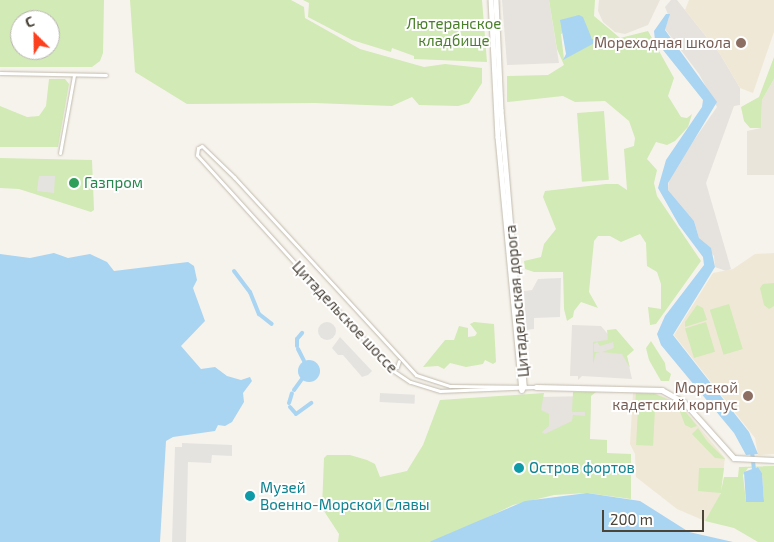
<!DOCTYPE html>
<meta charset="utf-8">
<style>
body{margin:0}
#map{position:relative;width:774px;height:542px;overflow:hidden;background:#f6f3ec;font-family:"Exo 2",sans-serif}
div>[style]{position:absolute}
.residential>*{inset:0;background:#eae5da}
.industrial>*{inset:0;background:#e6e2dd}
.education>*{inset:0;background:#efe8d6}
.green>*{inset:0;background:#d2eab5;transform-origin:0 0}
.parking>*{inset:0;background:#e5e3e0;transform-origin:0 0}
.round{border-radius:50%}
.water>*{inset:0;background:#a9d4f2}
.canal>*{height:4px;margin:-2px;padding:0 2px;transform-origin:2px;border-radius:2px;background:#a9d4f2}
.roads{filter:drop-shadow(0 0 1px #c2bbae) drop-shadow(0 0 1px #c2bbae)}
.minor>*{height:3px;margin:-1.5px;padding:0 1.5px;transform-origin:1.5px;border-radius:1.5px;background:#fff}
.tertiary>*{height:4.5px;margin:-2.25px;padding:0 2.25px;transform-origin:2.25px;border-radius:2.25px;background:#fff}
.dots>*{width:14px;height:14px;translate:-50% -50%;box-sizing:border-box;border:2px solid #fff;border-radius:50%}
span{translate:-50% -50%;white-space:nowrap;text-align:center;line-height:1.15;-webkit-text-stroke:4px #fff;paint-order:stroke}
.park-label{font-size:15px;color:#4a7f2a}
.education-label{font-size:15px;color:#785e54}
.right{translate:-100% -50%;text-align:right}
.leisure-label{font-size:15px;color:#27864d}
.left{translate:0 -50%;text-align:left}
.street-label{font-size:15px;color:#4b4439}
.culture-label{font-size:15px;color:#0d838f}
.north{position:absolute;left:10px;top:10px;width:50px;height:50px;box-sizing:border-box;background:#fff;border:1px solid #b7b4b0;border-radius:50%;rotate:337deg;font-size:14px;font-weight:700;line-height:20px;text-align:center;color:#4b4439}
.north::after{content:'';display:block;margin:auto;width:18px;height:22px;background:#fc3f1d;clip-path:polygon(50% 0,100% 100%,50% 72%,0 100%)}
.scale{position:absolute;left:602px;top:510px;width:102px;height:22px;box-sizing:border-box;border:2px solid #4b4439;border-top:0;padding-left:6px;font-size:15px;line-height:18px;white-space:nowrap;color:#4b4439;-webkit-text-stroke:4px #fff;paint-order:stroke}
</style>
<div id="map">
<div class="residential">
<div style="clip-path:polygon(599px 0,660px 0,648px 25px,625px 34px,615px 32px,603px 22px,598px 11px)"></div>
<div style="clip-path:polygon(774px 79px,774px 175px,747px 175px,747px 131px,761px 128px,762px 100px)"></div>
</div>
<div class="industrial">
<div style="clip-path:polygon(502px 0,549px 0,559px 63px,507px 65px)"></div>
<div style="clip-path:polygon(671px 0,677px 0,720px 54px,740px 88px,740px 105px,734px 106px,706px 183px,731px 269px,726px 271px,715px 267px,714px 256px,699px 238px,694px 221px,668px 190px,669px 176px,717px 107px,699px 74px,665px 29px,669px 17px,665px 7px)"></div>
<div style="clip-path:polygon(572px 325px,601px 326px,627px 357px,632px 379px,582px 376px,578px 380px,578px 376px,570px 376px)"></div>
<div style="clip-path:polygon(591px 396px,590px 426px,549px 438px,542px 432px,538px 397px)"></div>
</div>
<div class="education">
<div style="clip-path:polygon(689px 0,774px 0,774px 32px,753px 93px,740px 88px,720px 54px,685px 10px)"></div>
<div style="clip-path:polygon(774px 253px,774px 454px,758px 455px,755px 438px,674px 335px,713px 273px,733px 269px,755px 254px)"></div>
<div style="clip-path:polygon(633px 393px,655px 393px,680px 404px,725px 458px,720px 496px,705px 521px,677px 509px,636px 477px,635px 454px,630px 444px)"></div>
</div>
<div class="green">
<div style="clip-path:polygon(evenodd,0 0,104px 0,103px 53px,100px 61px,92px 67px,0 67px,0 0,20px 20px,50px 20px,50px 50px,20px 50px,20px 20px)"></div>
<div style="clip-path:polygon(130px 0,291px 0,304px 7px,305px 18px,360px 49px,424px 67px,445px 64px,482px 68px,482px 83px,469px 103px,458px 106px,419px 105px,412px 97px,392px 106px,315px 103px,187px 104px,135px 72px)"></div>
<div style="clip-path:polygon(303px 0,482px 0,487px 62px,414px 59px,414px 56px,392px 48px,391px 52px,352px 40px,308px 17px,309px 3px)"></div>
<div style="clip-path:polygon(evenodd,549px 0,595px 0,594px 16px,620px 38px,648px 31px,674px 78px,668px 96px,681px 117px,687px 118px,692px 114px,688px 127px,675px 141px,667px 145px,656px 142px,647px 159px,657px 170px,654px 183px,657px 196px,701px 261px,656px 324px,650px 325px,648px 307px,661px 309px,661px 284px,657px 272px,647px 266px,646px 243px,640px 234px,621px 242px,610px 236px,598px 236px,594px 241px,589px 292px,598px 308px,581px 302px,574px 311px,573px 317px,567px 321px,564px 309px,563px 272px,534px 272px,525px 269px,524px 261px,541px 257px,544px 244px,556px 229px,543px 197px,545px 191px,606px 184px,618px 184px,627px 190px,624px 149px,634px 146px,635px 138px,629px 121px,605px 101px,575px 102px,563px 96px,507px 102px,507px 76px,548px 75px,564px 65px,557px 49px,549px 0,585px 21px,585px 27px,592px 39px,598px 40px,564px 59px,561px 34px,585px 21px)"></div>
<div style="clip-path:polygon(774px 57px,774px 79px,762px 100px,761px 128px,750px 128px,744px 121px,741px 107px,759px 97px)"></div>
<div style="clip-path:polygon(49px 79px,65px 79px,69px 84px,58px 147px,0 147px,0 106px,27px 117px,39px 116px,46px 106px)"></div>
<div style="left:604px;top:111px;width:69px;height:27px;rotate:86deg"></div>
<div style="clip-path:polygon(0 158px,92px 160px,94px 210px,91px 212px,19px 189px,0 188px)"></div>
<div style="clip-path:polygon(774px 283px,774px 306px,769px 309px,764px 305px,760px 288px,763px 284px)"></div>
<div style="left:729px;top:304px;width:47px;height:20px;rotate:73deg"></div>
<div style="clip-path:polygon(697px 305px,703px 308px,707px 320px,685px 327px,685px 322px)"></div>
<div style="clip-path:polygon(474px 322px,494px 324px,496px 362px,493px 364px,485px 360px,483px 364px,466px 367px,450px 363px,444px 369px,438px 366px,423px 367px,445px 340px,454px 340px,459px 326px,468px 328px,468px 337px,475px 336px,477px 333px,470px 324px)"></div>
<div style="left:706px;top:322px;width:31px;height:22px;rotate:73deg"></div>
<div style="clip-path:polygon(616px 329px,634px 350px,627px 356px,630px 368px,622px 354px,602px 352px,614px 348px,613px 342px,600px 346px,597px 342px,594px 344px,594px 352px,600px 352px,596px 353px,593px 364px,593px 342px,608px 340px,607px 330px)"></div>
<div style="clip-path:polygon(651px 341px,665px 363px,666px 370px,671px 374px,669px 381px,661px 381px,649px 360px,646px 348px)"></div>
<div style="clip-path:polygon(573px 392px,596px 392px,591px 396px,590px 439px,607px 440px,607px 453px,631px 454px,631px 499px,587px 493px,554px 495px,513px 505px,449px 536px,429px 542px,338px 542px,339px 534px,322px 508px,324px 458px,327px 455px,350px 455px,367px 460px,375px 464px,380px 477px,407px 471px,423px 445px,440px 400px,544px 393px,541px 410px,549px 414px,549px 426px,542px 432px,545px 434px,572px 421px,573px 415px,585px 416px,585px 412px,572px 412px)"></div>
<div style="clip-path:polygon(636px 393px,655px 394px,679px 404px,697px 426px,691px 428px,685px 425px,679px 409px,654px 404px,635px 406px)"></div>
<div style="left:638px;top:408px;width:17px;height:37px;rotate:3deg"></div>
<div style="clip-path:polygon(698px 428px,707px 441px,725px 459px,715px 458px,692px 434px)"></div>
<div style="clip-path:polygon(evenodd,774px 466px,774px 542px,758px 542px,734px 528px,705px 521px,721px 493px,698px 491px,699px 468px,724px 468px,721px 491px,724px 477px,738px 477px,739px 467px,774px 466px,758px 467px,762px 473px,764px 502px,746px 502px,743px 475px,748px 468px,758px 467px)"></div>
</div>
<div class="parking">
<div style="clip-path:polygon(39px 176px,55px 176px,54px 193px,37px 191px)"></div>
<div style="clip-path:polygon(561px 278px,560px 317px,534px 318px,534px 329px,526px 330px,524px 291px,532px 290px,538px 279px)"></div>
<div class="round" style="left:318px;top:322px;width:18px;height:18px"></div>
<div style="clip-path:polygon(340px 337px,372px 371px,368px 375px,362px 377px,343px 355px,338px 355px,332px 348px)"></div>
<div style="left:380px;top:393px;width:35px;height:9px;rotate:3deg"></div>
<div style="clip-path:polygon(182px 443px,232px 445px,232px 456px,212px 455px,211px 463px,188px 462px,186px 542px,172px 542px,175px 447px,182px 447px)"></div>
</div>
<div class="water">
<div style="clip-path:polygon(666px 14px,670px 14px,665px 30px,717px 102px,668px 183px,668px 190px,694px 221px,699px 238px,711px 248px,715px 267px,673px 335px,749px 432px,758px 454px,746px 455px,734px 433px,661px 345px,657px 334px,665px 316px,704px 265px,703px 257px,679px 225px,658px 188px,666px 160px,702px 107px,703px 100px,655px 40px,654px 31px)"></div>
<div style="clip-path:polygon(579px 15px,583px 17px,592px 39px,600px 40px,563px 60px,566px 54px,560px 20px)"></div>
<div style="clip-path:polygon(54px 253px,68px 258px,90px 254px,107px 262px,114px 271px,188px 262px,194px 266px,197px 280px,193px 288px,205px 321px,181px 346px,201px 369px,215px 367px,227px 376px,241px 380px,250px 377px,252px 381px,243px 393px,244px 402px,232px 422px,225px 426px,218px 425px,215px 431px,173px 437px,166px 441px,160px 542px,0 542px,0 254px,30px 258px)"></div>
<div class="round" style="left:298px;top:360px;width:22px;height:22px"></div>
<div style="clip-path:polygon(758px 467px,762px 473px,764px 502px,746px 502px,744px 472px)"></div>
<div style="clip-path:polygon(587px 493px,640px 501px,689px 532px,733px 542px,429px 542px,525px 501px)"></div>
</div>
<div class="canal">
<div style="left:234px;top:271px;width:26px;rotate:53deg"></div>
<div style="left:250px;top:292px;width:24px;rotate:68deg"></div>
<div style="left:259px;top:314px;width:16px;rotate:38deg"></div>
<div style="left:297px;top:346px;width:7px;rotate:-90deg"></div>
<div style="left:297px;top:339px;width:8px;rotate:-50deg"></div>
<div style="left:298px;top:349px;width:13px;rotate:63deg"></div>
<div style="left:294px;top:390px;width:14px;rotate:-54deg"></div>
<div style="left:289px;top:403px;width:10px;rotate:-73deg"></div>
<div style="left:290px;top:407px;width:9px;rotate:49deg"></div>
<div style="left:296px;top:414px;width:19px;rotate:-36deg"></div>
<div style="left:752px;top:451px;width:20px;rotate:84deg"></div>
</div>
<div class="roads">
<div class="minor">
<div style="left:0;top:73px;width:106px;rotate:1.1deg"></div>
<div style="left:202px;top:146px;width:45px;rotate:44.1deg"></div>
<div style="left:234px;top:177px;width:269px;rotate:47.4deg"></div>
<div style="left:416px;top:375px;width:36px;rotate:18deg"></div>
<div style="left:450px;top:386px;width:86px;rotate:0.7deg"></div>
<div style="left:536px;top:387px;width:96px;rotate:177.6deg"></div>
<div style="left:440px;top:391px;width:31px;rotate:-163deg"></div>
<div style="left:410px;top:382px;width:22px;rotate:-146deg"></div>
<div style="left:392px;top:370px;width:290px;rotate:-132.2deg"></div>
<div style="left:197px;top:155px;width:7px;rotate:-82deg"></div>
<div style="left:198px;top:148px;width:4px;rotate:-27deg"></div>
<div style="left:60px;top:153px;width:79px;rotate:-79.8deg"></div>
<div style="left:390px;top:367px;width:7px"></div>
<div style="left:397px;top:367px;width:6px;rotate:-72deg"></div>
</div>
<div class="tertiary">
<div style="left:491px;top:0;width:137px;rotate:87.1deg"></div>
<div style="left:498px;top:137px;width:254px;rotate:84.6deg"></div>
<div style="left:496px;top:0;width:110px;rotate:87.4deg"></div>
<div style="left:501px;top:110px;width:277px;rotate:85.2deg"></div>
<div style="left:524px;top:386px;width:4px;rotate:117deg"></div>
<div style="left:536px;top:387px;width:126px;rotate:1.4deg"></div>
<div style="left:662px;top:390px;width:25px;rotate:29deg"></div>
<div style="left:684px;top:402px;width:75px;rotate:48.2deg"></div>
<div style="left:734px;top:458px;width:40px;rotate:2.9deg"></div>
</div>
</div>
<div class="dots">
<div style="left:741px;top:43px;background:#8d6e63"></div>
<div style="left:74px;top:183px;background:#2e9e5b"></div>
<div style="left:748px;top:396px;background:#8d6e63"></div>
<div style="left:519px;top:468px;background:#0f9aa8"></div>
<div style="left:250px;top:496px;background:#0f9aa8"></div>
</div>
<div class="park-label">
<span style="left:454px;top:32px">Лютеранское<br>кладбище</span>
</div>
<div class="education-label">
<span class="right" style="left:731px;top:43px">Мореходная школа</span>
<span class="right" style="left:738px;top:396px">Морской<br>кадетский корпус</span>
</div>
<div class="leisure-label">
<span class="left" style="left:84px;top:183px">Газпром</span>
</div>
<div class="street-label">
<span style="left:517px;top:301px;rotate:-95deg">Цитадельская дорога</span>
<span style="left:345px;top:317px;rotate:47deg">Цитадельское шоссе</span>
</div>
<div class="culture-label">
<span class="left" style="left:529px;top:468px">Остров фортов</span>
<span class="left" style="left:260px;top:496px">Музей<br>Военно-Морской Славы</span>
</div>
<div class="north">С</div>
<div class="scale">200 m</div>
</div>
